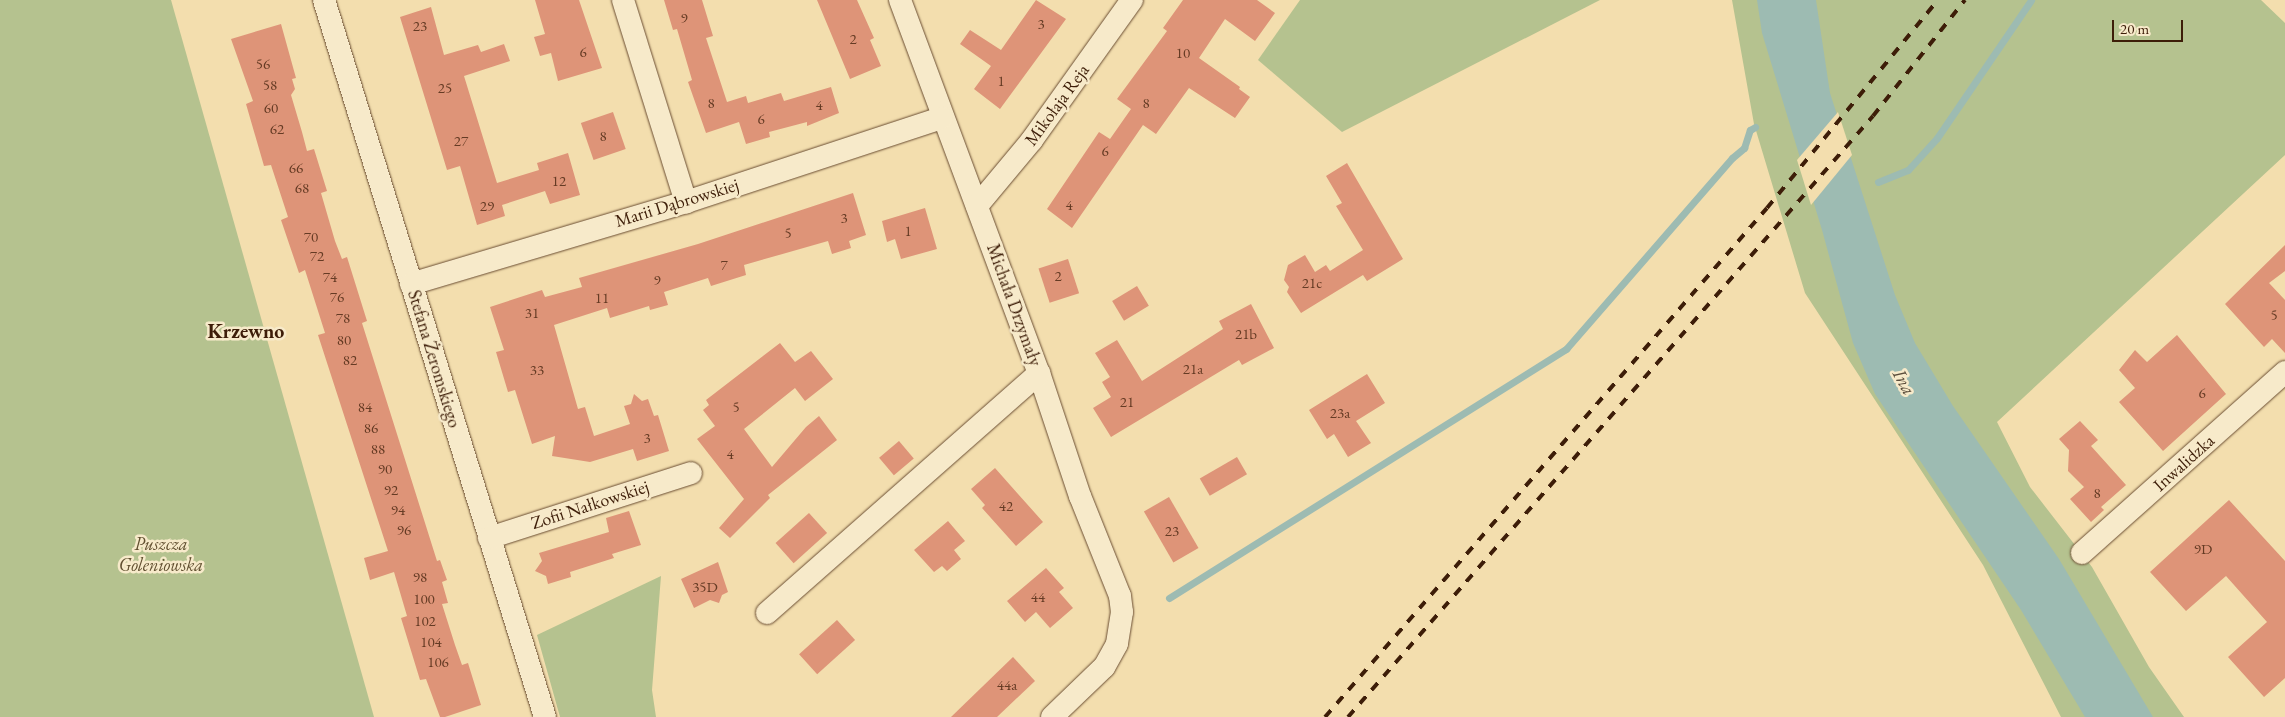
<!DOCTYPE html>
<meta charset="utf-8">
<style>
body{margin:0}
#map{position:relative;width:2285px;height:717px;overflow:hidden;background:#f3deae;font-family:"EB Garamond",serif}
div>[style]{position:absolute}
.green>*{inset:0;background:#b5c28f}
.water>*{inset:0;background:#9dbbb2}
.pier>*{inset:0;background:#f3deae}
.stream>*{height:7px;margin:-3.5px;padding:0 3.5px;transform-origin:3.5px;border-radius:3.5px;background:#9dbbb2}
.building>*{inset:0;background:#de9478;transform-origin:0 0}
.roads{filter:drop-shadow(0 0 1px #6a4d32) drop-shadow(0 0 1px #6a4d32)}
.street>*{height:22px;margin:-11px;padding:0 11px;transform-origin:11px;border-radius:11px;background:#f7eaca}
.rail>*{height:4px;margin-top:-2px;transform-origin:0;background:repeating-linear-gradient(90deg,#3d1d08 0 9px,transparent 0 18px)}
span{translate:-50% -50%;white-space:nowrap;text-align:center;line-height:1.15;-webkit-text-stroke:5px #f7eaca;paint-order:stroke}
.number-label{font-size:15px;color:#653b24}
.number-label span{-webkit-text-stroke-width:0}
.street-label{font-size:18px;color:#3d1d08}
.park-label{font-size:18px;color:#614f30;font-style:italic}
.water-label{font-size:19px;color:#5a4c3b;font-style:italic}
.quarter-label{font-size:20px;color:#3d1d08;font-weight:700}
.scale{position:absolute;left:2112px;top:20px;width:71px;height:22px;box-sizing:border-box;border:2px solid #3d1d08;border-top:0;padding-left:6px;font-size:15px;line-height:18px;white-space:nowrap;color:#3d1d08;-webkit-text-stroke:4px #f7eaca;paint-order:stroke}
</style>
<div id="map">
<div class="green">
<div style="clip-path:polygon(0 0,171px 0,374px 717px,0 717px)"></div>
<div style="clip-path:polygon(1300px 0,1600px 0,1342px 132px,1258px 60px)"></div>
<div style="clip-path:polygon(1732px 0,2261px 0,2285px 23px,2285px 155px,1997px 422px,2030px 487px,2092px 567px,2149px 667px,2184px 717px,2061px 717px,1983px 565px,1805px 293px,1754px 124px)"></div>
<div style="clip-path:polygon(661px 576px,652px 690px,656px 717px,560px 717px,537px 635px)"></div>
</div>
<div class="water">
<div style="clip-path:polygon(1757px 0,1816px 0,1830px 93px,1895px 295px,1915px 343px,1953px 406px,2059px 559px,2153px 717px,2085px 717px,2021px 610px,1875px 394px,1853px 343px,1822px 230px,1762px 33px)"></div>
</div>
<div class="pier">
<div style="clip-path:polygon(1838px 112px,1852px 155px,1811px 205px,1797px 160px)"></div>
</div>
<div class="stream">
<div style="left:1878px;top:182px;width:32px;rotate:-22deg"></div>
<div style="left:1908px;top:170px;width:43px;rotate:-47.8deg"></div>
<div style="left:1937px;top:138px;width:167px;rotate:-55.7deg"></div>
<div style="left:1169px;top:598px;width:469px;rotate:-32.1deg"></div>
<div style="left:1566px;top:349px;width:253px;rotate:-49deg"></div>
<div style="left:1732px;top:158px;width:16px;rotate:-40deg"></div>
<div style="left:1744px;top:148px;width:19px;rotate:-72deg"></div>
<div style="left:1750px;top:130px;width:6px;rotate:-31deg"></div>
</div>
<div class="building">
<div style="clip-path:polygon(535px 0,579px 0,602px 68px,558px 81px,551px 53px,540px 56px,534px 37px,545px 34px)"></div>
<div style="clip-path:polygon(664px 0,702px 0,713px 36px,706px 38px,727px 102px,746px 96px,748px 103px,781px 93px,784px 101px,831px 87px,839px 113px,807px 126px,807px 122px,769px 132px,770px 137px,746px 144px,739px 122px,706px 133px,688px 82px,692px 80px,677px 29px,673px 30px)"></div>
<div style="clip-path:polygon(817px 0,857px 0,874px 38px,870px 40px,881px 66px,850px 79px)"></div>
<div style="clip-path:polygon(1036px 0,1066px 19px,1000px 109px,974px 89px,991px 66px,960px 44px,970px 30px,1001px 50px)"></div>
<div style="clip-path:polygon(1183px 0,1257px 0,1275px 13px,1255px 41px,1225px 19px,1199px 58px,1240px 87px,1239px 89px,1250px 97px,1235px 118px,1189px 88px,1156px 134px,1143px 125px,1072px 228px,1047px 209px,1099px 132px,1110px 139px,1131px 109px,1117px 99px,1167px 31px,1163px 28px)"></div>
<div style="clip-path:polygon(431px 7px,444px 55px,478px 45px,481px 52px,504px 44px,510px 61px,464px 76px,497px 183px,539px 170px,537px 163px,568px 153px,580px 195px,550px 204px,545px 191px,502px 205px,505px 216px,477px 225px,460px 166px,447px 170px,400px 17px)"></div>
<div style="clip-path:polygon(281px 24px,296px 78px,292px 79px,295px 89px,291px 95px,302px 132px,307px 151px,314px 149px,327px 191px,321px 193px,335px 241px,342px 259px,347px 257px,367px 321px,362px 323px,437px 561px,440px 560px,447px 580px,442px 582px,448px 603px,442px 604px,455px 645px,462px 665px,468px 663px,481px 705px,445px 717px,440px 717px,426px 679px,420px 680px,401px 618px,407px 616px,394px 572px,370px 580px,364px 558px,388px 551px,318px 335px,325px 333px,305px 270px,299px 273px,281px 220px,288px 217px,271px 165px,264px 166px,246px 104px,253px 101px,231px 39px)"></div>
<div style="left:613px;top:112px;width:39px;height:34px;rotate:71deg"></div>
<div style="clip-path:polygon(1347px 163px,1403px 259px,1367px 281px,1363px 275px,1301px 313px,1287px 292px,1289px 287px,1284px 280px,1288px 265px,1305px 255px,1315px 272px,1326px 265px,1330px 271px,1363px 250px,1336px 206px,1342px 203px,1326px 176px)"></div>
<div style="clip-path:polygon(853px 193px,866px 235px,849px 241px,851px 248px,832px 254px,828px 241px,744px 265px,746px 275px,711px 286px,708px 278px,664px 292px,668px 305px,650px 310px,649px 306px,610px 318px,607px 308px,554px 325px,578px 409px,585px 407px,594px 436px,630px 424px,624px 406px,631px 404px,634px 394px,642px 401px,648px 399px,654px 416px,658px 415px,669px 451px,637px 461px,633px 449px,590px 462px,552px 456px,555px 436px,532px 444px,515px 390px,508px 392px,496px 352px,504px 350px,490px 307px,542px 290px,545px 297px,582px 287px,579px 278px,698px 244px)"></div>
<div style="clip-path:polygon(925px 208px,937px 249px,901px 259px,895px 239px,887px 242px,882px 221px)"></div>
<div style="clip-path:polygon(2285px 245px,2285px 271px,2269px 283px,2285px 300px,2285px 353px,2272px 339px,2264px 347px,2225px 304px)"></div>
<div style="left:1068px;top:259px;width:36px;height:31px;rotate:72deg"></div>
<div style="left:1137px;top:286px;width:23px;height:29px;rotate:59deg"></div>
<div style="clip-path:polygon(1251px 304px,1274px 348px,1242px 365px,1239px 360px,1111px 437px,1093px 408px,1111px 397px,1102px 382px,1110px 377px,1095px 353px,1117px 340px,1142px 381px,1223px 329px,1219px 321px)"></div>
<div style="clip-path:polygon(2177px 335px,2226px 394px,2163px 451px,2119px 402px,2135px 388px,2119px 370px,2135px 350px,2147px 362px)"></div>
<div style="clip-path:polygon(780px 343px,795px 362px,811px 351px,833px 379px,805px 401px,795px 388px,744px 429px,772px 467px,806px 427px,819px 416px,837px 440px,768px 495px,770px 498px,730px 538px,719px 528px,744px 499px,697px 439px,715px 426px,703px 410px,709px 405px,706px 400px)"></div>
<div style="clip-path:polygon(1367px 374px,1385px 403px,1356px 421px,1371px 443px,1348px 457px,1334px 434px,1327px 439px,1309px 410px)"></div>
<div style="clip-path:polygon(2080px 421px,2098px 440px,2091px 446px,2126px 485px,2101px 507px,2104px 510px,2091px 522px,2070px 499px,2084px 487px,2068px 471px,2069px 450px,2059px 439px)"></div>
<div style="left:899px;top:441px;width:23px;height:26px;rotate:50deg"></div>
<div style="left:1237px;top:457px;width:20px;height:43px;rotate:60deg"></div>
<div style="clip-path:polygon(995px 468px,1043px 522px,1016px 546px,982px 508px,985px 505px,971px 489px)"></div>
<div style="left:1169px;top:497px;width:59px;height:29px;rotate:60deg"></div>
<div style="clip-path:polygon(2229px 500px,2285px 561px,2285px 678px,2264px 697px,2228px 657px,2267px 622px,2226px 576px,2186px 611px,2150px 572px)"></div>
<div style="clip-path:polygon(629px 511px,641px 545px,612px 554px,614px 558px,570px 572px,571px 577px,548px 584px,546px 576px,535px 571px,542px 561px,539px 553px,609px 532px,606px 518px)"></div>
<div style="left:809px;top:513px;width:27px;height:45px;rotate:48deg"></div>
<div style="clip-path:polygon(948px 521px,965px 541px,954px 550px,961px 559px,947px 571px,942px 566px,934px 572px,914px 550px)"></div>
<div style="clip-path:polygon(718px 562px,728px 592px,722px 595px,719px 603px,710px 600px,694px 608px,681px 579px)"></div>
<div style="clip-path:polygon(1046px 568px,1064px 588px,1059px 592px,1073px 608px,1050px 628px,1036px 612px,1025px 622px,1007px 601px)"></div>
<div style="left:837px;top:620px;width:27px;height:51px;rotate:48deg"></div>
<div style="clip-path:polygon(1013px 657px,1035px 681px,997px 717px,951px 717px)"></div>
</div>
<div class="roads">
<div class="street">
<div style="left:324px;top:0;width:750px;rotate:72.87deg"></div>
<div style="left:623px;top:0;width:212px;rotate:72.7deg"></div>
<div style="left:900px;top:0;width:398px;rotate:69.6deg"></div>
<div style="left:1039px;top:373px;width:130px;rotate:71.6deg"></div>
<div style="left:1080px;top:496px;width:108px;rotate:68.2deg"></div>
<div style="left:1120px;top:596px;width:16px;rotate:83deg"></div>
<div style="left:1122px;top:612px;width:32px;rotate:99deg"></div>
<div style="left:1117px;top:644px;width:26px;rotate:119deg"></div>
<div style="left:1104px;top:667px;width:72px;rotate:136.1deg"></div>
<div style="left:977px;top:206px;width:86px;rotate:-50.2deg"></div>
<div style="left:1032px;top:140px;width:172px;rotate:-54.5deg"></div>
<div style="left:411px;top:284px;width:287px;rotate:-16.6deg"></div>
<div style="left:686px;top:202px;width:269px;rotate:-18.2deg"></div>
<div style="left:489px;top:538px;width:212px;rotate:-17.8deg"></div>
<div style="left:2082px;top:553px;width:272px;rotate:-41.7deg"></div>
<div style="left:767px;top:613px;width:363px;rotate:-41.4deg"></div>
</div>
</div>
<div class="rail">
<div style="left:1325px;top:717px;width:674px;rotate:-49.03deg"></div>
<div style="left:1767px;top:208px;width:269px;rotate:-50.6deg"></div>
<div style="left:1348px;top:717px;width:798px;rotate:-48.86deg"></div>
<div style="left:1873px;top:116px;width:148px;rotate:-51.6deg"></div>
</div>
<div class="number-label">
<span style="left:684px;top:18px">9</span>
<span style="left:1041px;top:24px">3</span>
<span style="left:420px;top:26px">23</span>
<span style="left:853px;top:39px">2</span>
<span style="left:583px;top:52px">6</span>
<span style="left:1183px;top:53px">10</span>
<span style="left:263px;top:64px">56</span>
<span style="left:1001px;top:81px">1</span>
<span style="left:270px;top:85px">58</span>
<span style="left:445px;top:88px">25</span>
<span style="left:711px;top:103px">8</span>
<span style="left:1146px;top:103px">8</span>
<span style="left:819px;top:105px">4</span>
<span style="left:271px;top:108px">60</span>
<span style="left:761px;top:119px">6</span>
<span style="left:277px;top:129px">62</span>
<span style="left:603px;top:136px">8</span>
<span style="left:461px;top:141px">27</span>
<span style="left:1105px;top:151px">6</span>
<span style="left:296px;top:168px">66</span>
<span style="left:559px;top:181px">12</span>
<span style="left:302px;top:188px">68</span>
<span style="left:1069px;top:205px">4</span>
<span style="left:487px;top:206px">29</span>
<span style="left:844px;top:218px">3</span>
<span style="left:908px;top:231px">1</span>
<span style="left:788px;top:233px">5</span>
<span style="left:311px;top:237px">70</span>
<span style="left:317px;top:256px">72</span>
<span style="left:724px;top:265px">7</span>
<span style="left:1058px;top:276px">2</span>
<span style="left:330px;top:277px">74</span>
<span style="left:657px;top:280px">9</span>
<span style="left:1312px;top:283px">21c</span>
<span style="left:337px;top:297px">76</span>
<span style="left:602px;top:298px">11</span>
<span style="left:532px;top:313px">31</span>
<span style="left:2274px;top:315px">5</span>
<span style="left:343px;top:318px">78</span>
<span style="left:1246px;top:334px">21b</span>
<span style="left:344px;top:340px">80</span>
<span style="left:350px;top:360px">82</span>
<span style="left:1193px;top:369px">21a</span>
<span style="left:537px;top:370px">33</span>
<span style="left:2202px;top:393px">6</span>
<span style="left:1127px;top:402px">21</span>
<span style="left:365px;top:407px">84</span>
<span style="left:736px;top:407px">5</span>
<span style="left:1340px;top:413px">23a</span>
<span style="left:371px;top:428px">86</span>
<span style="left:647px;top:438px">3</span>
<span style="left:378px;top:449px">88</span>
<span style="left:730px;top:454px">4</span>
<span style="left:385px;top:469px">90</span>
<span style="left:391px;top:490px">92</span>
<span style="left:2097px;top:493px">8</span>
<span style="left:1006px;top:506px">42</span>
<span style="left:398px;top:510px">94</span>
<span style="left:404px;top:530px">96</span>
<span style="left:1172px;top:531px">23</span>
<span style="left:2203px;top:549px">9D</span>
<span style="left:420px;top:577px">98</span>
<span style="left:705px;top:587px">35D</span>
<span style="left:1038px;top:597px">44</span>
<span style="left:424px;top:599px">100</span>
<span style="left:425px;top:621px">102</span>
<span style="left:431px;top:642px">104</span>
<span style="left:438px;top:662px">106</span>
<span style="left:1007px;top:685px">44a</span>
</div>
<div class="street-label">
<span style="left:1057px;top:105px;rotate:-54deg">Mikołaja Reja</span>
<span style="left:677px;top:203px;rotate:-17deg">Marii Dąbrowskiej</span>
<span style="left:1014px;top:305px;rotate:70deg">Michała Drzymały</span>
<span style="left:434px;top:359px;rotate:73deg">Stefana Żeromskiego</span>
<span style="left:2184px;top:463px;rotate:-42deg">Inwalidzka</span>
<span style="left:590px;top:505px;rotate:-18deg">Zofii Nałkowskiej</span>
</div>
<div class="park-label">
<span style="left:161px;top:555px">Puszcza<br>Goleniowska</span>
</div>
<div class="water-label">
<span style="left:1904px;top:382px;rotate:61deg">Ina</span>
</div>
<div class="quarter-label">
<span style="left:246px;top:331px">Krzewno</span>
</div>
<div class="scale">20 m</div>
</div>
